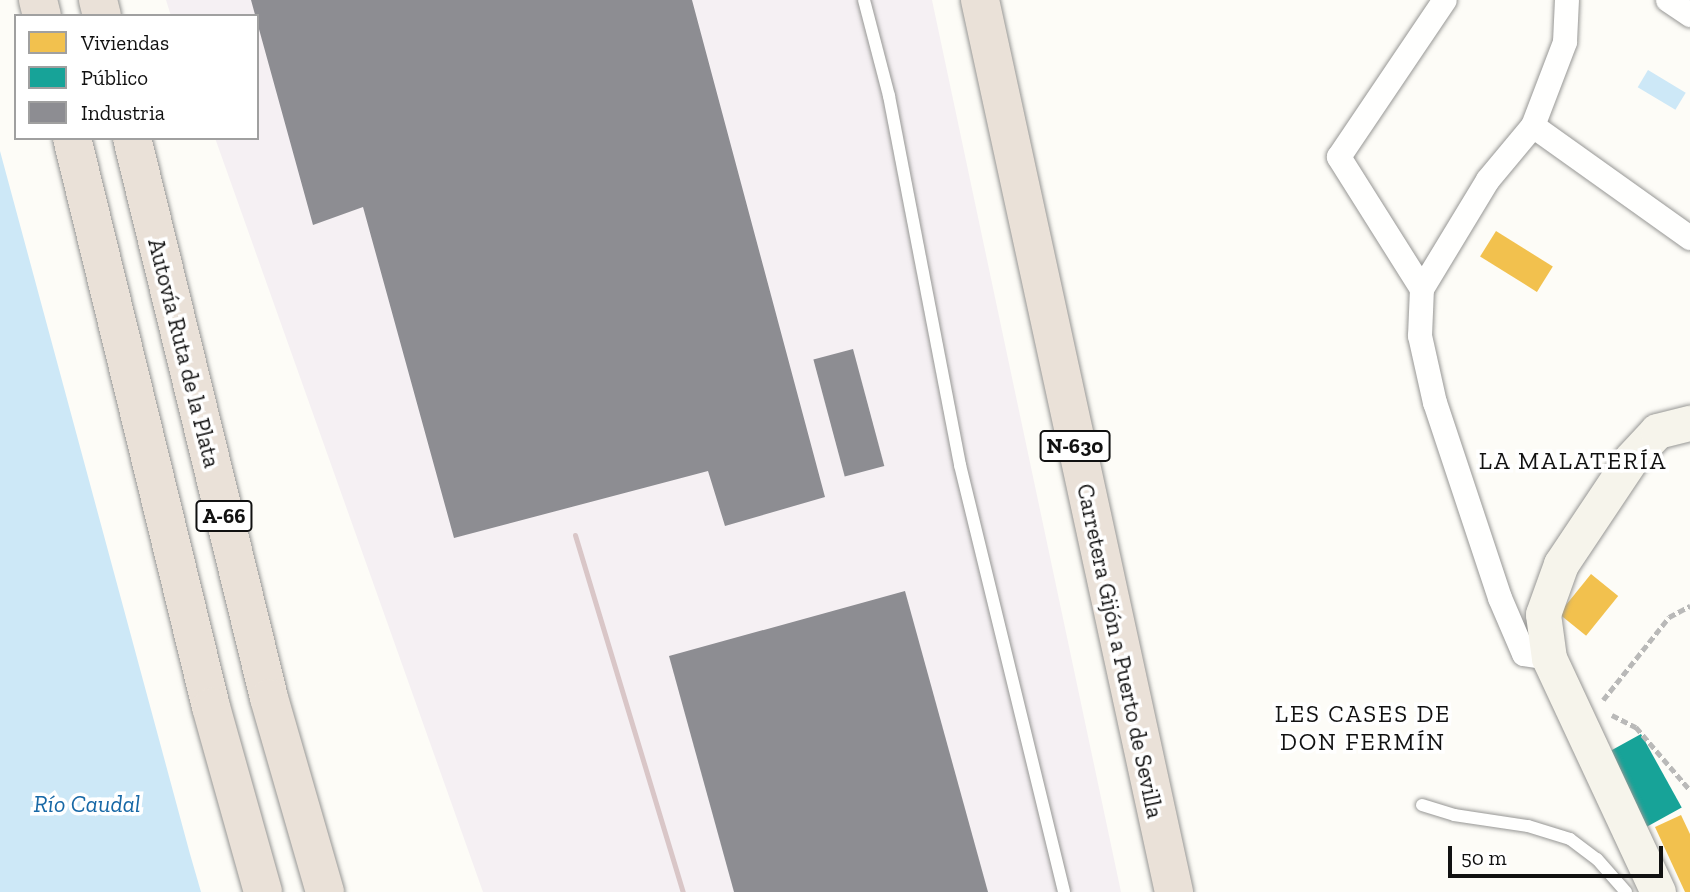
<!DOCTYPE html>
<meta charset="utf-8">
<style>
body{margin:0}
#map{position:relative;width:1690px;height:892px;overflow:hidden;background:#fdfcf7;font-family:"Zilla Slab",serif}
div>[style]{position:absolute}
.industrial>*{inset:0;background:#f5f0f3}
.water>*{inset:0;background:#cde8f7;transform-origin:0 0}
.homes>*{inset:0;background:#f2c14e;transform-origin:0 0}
.public>*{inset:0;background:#17a398;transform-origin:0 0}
.industry>*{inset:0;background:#8d8d92;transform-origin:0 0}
.path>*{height:4.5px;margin-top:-2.25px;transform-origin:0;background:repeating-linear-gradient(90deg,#b9b9b8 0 7px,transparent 0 10.5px)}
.roads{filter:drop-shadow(0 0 2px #979795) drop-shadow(0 0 2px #979795)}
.lane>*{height:12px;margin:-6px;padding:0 6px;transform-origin:6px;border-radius:6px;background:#fffffe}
.street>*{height:24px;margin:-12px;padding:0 12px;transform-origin:12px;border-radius:12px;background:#fffffe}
.secondary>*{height:35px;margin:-17.5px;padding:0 17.5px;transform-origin:17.5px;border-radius:17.5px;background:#f6f4eb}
.highway>*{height:38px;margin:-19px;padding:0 19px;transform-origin:19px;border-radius:19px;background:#eae1d8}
.rail>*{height:5px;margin:-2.5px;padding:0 2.5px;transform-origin:2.5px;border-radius:2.5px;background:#d9c6c7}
span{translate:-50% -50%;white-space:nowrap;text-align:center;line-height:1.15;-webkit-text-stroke:7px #fff;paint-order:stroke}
.shield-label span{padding:2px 5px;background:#fff;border:2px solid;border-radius:5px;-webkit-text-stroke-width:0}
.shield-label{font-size:21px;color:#111;font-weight:700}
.street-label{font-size:23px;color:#111}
.neighbourhood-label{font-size:24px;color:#111;letter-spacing:2px}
.water-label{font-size:24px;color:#1768a6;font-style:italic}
.legend{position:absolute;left:14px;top:14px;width:245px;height:126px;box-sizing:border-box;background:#fff;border:2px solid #a0a0a0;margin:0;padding:9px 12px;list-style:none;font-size:21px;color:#111}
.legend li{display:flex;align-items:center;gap:14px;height:35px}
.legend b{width:35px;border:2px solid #a0a0a0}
.scale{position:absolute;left:1448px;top:846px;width:215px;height:32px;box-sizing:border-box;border:4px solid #111;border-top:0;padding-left:9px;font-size:21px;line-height:24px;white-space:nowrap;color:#111;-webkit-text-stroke:5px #fff;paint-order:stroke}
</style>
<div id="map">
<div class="industrial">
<div style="clip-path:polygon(166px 0,932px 0,1121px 892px,483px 892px,215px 138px,257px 138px,257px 16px,171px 16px)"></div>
</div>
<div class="water">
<div style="left:1648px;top:70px;width:44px;height:20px;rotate:31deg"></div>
<div style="clip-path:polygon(0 151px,190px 854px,201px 892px,0 892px)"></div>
</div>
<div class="homes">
<div style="left:1496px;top:231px;width:67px;height:30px;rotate:32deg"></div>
<div style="left:1591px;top:574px;width:35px;height:51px;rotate:39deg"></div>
<div style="clip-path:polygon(1681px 815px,1690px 834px,1690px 892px,1685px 892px,1655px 827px)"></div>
</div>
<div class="public">
<div style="left:1641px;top:734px;width:84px;height:43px;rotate:61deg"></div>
</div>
<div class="industry">
<div style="clip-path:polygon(251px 0,692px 0,825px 497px,725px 526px,708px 471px,454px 538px,363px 207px,313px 225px)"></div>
<div style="left:853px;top:349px;width:121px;height:41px;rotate:75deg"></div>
<div style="clip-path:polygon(905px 591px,988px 892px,734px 892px,669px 656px)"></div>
</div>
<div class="path">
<div style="left:1603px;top:700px;width:106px;rotate:-51.5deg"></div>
<div style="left:1669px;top:617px;width:24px;rotate:-28deg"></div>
<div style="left:1612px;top:715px;width:27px;rotate:27deg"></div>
<div style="left:1636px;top:727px;width:83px;rotate:49.4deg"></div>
</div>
<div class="roads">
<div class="lane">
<div style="left:864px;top:0;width:99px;rotate:75.4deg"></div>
<div style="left:889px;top:96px;width:376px;rotate:79.1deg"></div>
<div style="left:960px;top:465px;width:439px;rotate:76.3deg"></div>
<div style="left:1422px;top:805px;width:34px;rotate:17deg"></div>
<div style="left:1454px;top:815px;width:75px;rotate:8.5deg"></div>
<div style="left:1528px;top:826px;width:44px;rotate:17.2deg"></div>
<div style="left:1570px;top:839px;width:34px;rotate:37deg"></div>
<div style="left:1597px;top:859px;width:44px;rotate:48.7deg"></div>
</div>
<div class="street">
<div style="left:1668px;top:0;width:27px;rotate:34deg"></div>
<div style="left:1533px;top:126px;width:193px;rotate:35.5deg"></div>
<div style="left:1422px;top:289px;width:156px;rotate:-122.2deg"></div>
<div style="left:1339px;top:157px;width:189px;rotate:-56deg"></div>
<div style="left:1549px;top:658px;width:25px;rotate:-171deg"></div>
<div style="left:1524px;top:654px;width:61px;rotate:-113.2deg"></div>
<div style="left:1500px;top:598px;width:206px;rotate:-108.4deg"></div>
<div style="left:1435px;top:403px;width:69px;rotate:-102.6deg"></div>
<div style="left:1420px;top:336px;width:47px;rotate:-87.6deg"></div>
<div style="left:1422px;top:289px;width:127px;rotate:-58.8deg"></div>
<div style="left:1488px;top:180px;width:70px;rotate:-50.2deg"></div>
<div style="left:1533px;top:126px;width:90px;rotate:-69.1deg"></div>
<div style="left:1565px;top:42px;width:42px;rotate:-87.3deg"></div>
</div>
<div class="secondary">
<div style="left:1658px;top:892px;width:258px;rotate:-115deg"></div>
<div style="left:1549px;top:658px;width:44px;rotate:-97.8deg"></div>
<div style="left:1543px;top:614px;width:53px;rotate:-70.2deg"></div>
<div style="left:1561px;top:564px;width:126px;rotate:-56.3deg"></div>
<div style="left:1631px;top:459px;width:38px;rotate:-47deg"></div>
<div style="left:1657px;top:431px;width:34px;rotate:-14deg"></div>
</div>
<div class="highway">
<div style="left:38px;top:0;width:16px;rotate:76deg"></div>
<div style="left:98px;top:0;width:16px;rotate:76deg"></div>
<div style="left:980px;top:0;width:913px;rotate:77.73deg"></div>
<div style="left:72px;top:138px;width:586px;rotate:76.27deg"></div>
<div style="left:211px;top:707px;width:192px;rotate:74.3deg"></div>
<div style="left:132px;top:138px;width:577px;rotate:76.25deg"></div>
<div style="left:269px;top:698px;width:202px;rotate:73.9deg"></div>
</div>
</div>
<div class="rail">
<div style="left:575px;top:535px;width:373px;rotate:73.2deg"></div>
</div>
<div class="shield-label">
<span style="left:1075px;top:446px">N-630</span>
<span style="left:224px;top:516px">A-66</span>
</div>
<div class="street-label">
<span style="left:184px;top:353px;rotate:76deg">Autovía Ruta de la Plata</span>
<span style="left:1120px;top:651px;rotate:78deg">Carretera Gijón a Puerto de Sevilla</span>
</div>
<div class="neighbourhood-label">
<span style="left:1573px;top:461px">LA MALATERÍA</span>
<span style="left:1363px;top:728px">LES CASES DE<br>DON FERMÍN</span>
</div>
<div class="water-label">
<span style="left:87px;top:804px">Río Caudal</span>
</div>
<ul class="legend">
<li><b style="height:19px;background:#f2c14e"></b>Viviendas</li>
<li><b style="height:19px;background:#17a398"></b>Público</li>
<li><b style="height:19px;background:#8d8d92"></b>Industria</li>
</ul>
<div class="scale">50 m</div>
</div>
